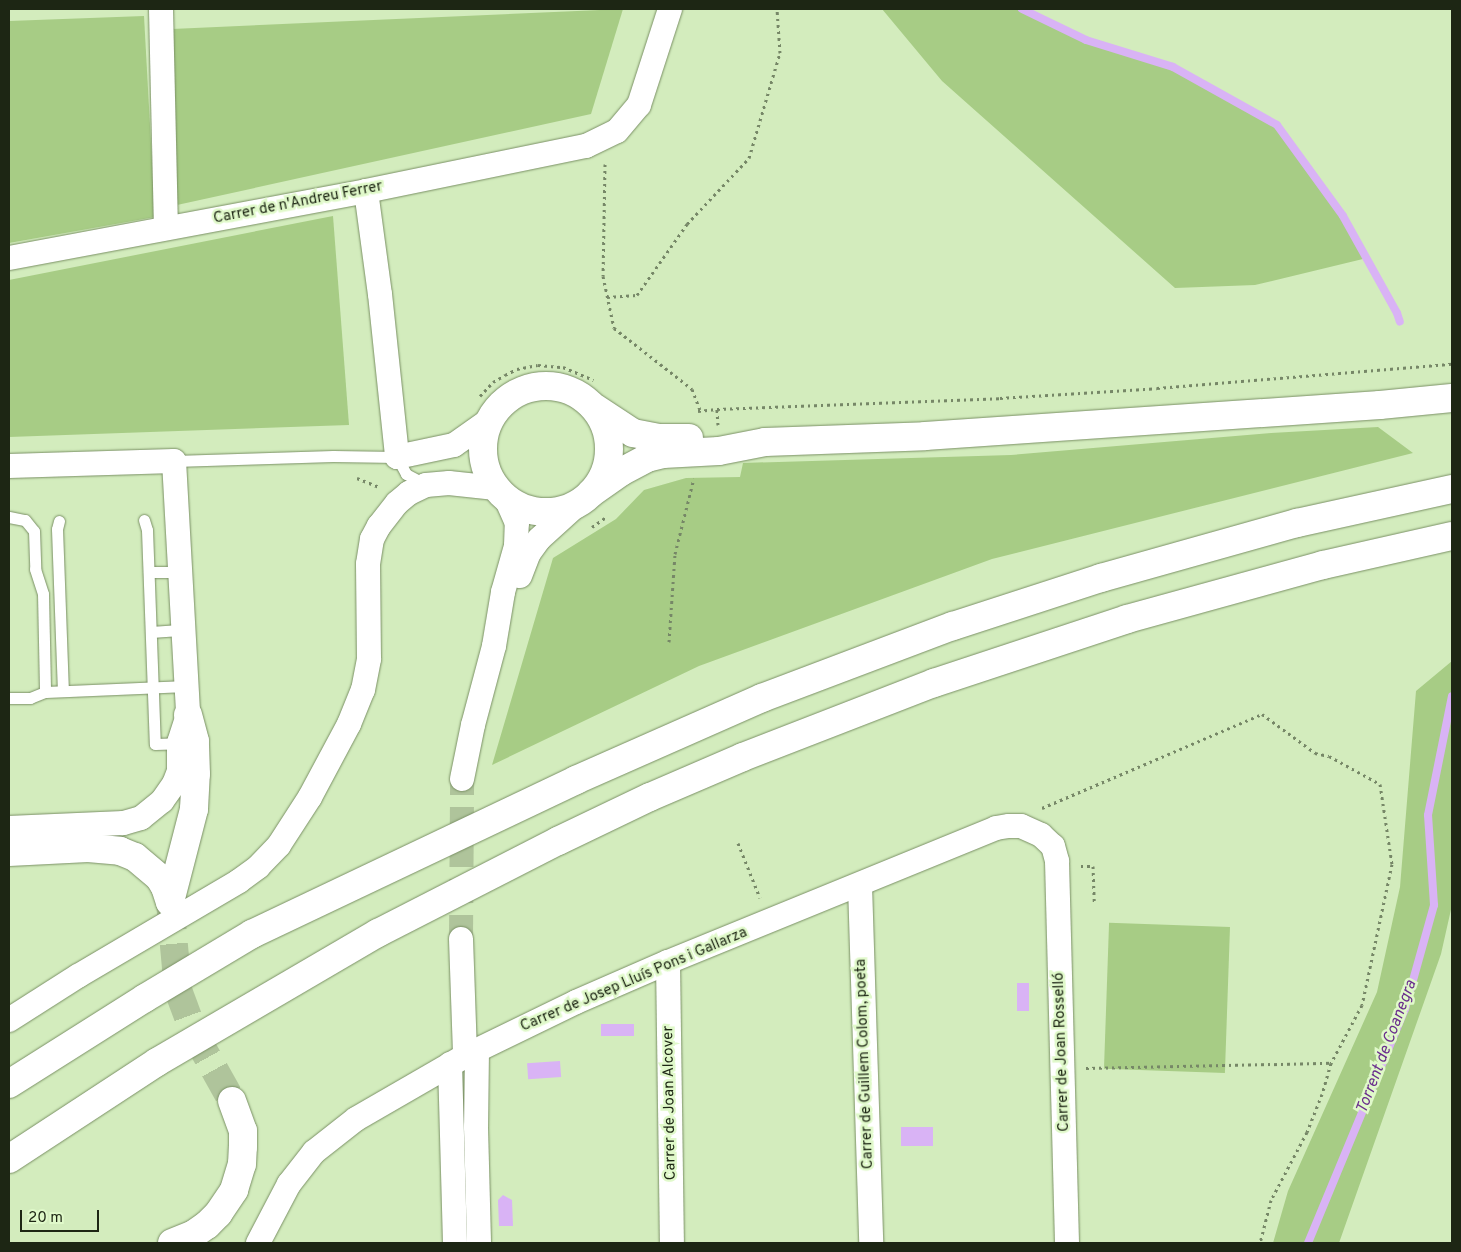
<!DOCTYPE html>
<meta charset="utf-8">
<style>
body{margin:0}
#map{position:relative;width:1461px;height:1252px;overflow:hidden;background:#d3ecbd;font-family:Overpass,sans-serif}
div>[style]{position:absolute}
.green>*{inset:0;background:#a7cc85;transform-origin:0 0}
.water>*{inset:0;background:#d9b3f5;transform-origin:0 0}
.stream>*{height:8px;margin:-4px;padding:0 4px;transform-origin:4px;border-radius:4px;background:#d9b3f5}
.street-tunnel>*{height:24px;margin-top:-12px;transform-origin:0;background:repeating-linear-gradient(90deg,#afc49b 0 24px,transparent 0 36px)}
.highway-tunnel>*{height:28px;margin-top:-14px;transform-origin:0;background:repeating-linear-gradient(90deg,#afc49b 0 28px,transparent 0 42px)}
.path>*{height:3px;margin-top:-1.5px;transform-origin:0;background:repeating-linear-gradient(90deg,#768767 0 2.5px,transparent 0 6.5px)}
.roads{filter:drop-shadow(0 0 1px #7a9065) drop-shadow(0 0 1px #7a9065)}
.lane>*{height:11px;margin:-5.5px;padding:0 5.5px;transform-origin:5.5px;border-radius:5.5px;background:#fff}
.street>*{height:24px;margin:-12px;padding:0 12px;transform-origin:12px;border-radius:12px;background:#fff}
.secondary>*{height:28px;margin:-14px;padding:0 14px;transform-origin:14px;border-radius:14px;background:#fff}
.secondary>.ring{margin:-14px;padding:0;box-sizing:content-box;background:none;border:28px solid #fff;border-radius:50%}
.highway>*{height:28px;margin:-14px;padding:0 14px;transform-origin:14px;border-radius:14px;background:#fff}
span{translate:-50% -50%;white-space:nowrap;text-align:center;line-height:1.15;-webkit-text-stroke:5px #e0f9ca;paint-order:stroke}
.street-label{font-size:15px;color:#1d2614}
.water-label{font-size:16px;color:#6a2e8d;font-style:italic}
.frame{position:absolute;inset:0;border:10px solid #1d2614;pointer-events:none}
.scale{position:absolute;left:20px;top:1210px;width:79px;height:22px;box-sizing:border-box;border:2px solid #1d2614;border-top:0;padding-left:6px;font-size:15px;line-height:18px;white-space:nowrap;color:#1d2614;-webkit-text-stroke:4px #e0f9ca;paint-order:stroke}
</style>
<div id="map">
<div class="green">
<div style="clip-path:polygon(623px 9px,591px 114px,177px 205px,172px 29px)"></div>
<div style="clip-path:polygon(882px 9px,1022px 9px,1086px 40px,1173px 67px,1277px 125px,1343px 216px,1367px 258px,1255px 285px,1175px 288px,942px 81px)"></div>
<div style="clip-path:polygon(144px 16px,155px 217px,9px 243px,9px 21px)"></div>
<div style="clip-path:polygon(333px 216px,349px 425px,9px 437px,9px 280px)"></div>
<div style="clip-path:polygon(1378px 427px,1413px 453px,992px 559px,699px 666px,492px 765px,553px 558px,616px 519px,644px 490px,686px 478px,740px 477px,743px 463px,1011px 455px,1271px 433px)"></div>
<div style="clip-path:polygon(1452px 661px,1452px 905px,1441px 954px,1339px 1243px,1273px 1243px,1288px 1191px,1377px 992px,1400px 887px,1416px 691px)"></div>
<div style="left:1230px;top:927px;width:146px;height:121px;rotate:92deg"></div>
</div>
<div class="water">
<div style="left:1017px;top:983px;width:12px;height:28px"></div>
<div style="left:634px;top:1024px;width:12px;height:33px;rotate:90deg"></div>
<div style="left:560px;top:1061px;width:16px;height:33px;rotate:86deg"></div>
<div style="left:901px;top:1127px;width:32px;height:19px"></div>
<div style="clip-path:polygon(503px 1195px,512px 1200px,513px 1226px,499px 1226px,498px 1200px)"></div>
</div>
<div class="stream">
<div style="left:1022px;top:9px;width:71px;rotate:25.8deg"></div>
<div style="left:1086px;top:40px;width:91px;rotate:17.2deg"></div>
<div style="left:1173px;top:67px;width:119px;rotate:29.1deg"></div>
<div style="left:1277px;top:125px;width:112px;rotate:54deg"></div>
<div style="left:1343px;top:216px;width:111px;rotate:60.9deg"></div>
<div style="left:1397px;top:313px;width:9px;rotate:72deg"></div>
<div style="left:1308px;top:1243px;width:253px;rotate:-67.5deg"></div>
<div style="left:1405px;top:1009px;width:108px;rotate:-74.4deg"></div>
<div style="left:1434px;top:905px;width:90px;rotate:-93.8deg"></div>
<div style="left:1428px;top:815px;width:121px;rotate:-78.6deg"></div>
</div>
<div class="street-tunnel">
<div style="left:461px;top:939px;width:160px;rotate:-89.6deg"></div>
</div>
<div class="highway-tunnel">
<div style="left:170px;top:902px;width:88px;rotate:84.8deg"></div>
<div style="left:178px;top:990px;width:46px;rotate:69.6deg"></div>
<div style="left:194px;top:1033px;width:78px;rotate:60.8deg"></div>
</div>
<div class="path">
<div style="left:605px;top:164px;width:112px;rotate:91deg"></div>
<div style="left:603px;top:276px;width:53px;rotate:78.1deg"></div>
<div style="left:614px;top:328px;width:99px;rotate:38deg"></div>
<div style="left:692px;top:389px;width:22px;rotate:69deg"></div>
<div style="left:607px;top:297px;width:30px;rotate:-4deg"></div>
<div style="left:637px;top:295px;width:87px;rotate:-54.8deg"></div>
<div style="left:687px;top:224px;width:91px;rotate:-46.8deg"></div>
<div style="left:749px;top:158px;width:109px;rotate:-73.6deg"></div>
<div style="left:780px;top:53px;width:44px;rotate:-93.9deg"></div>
<div style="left:480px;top:396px;width:19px;rotate:-47deg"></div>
<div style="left:493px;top:382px;width:14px;rotate:-30deg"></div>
<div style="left:505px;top:375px;width:13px;rotate:-27deg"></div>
<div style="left:517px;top:369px;width:21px;rotate:-11deg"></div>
<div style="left:538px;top:365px;width:25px;rotate:5deg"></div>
<div style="left:563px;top:367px;width:33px;rotate:23deg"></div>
<div style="left:698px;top:411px;width:19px;rotate:-6deg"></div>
<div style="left:718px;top:425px;width:16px;rotate:-94deg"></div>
<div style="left:717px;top:409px;width:283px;rotate:-2.2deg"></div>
<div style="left:1000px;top:398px;width:157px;rotate:-3.6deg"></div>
<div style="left:1157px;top:388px;width:296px;rotate:-4.7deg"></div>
<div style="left:357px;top:478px;width:24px;rotate:22deg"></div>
<div style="left:592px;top:527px;width:16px;rotate:-35deg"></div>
<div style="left:669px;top:642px;width:88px;rotate:-86.1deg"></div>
<div style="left:675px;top:554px;width:78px;rotate:-76deg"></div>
<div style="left:1042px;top:808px;width:239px;rotate:-23.1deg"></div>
<div style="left:1262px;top:714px;width:66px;rotate:36.3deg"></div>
<div style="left:1315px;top:753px;width:14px;rotate:12deg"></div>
<div style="left:1329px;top:756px;width:58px;rotate:28.8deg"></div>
<div style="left:1380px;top:784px;width:81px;rotate:81.5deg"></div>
<div style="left:1392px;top:864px;width:144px;rotate:102deg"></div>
<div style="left:1362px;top:1005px;width:66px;rotate:118.1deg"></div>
<div style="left:1331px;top:1063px;width:32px;rotate:106deg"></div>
<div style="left:1322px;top:1094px;width:41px;rotate:111.5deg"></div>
<div style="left:1307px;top:1132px;width:77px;rotate:117.9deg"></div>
<div style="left:1271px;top:1200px;width:44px;rotate:104.3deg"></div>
<div style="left:738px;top:843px;width:59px;rotate:68.2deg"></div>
<div style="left:1081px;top:866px;width:12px"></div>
<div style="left:1093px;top:866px;width:38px;rotate:88deg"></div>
<div style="left:1086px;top:1068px;width:245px;rotate:-1.2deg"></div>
</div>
<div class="roads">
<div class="lane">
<div style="left:174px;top:461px;width:159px;rotate:-1.8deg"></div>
<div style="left:333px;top:456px;width:64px;rotate:0.9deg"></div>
<div style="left:397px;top:457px;width:19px;rotate:62deg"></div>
<div style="left:406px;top:474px;width:21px;rotate:28deg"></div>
<div style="left:9px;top:517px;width:16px;rotate:11deg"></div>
<div style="left:25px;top:520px;width:14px;rotate:51deg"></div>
<div style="left:34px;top:531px;width:38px;rotate:88deg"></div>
<div style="left:35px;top:569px;width:26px;rotate:72deg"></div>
<div style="left:43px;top:594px;width:98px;rotate:88.8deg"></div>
<div style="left:144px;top:520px;width:10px;rotate:73deg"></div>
<div style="left:147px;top:530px;width:214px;rotate:87.9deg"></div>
<div style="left:155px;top:744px;width:24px;rotate:-2deg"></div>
<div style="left:59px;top:521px;width:8px;rotate:104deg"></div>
<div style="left:57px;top:529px;width:162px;rotate:87.9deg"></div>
<div style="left:149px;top:572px;width:32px"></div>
<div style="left:151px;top:632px;width:32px;rotate:-4deg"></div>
<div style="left:9px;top:698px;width:21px"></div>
<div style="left:30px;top:698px;width:16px;rotate:-22deg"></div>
<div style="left:45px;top:692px;width:142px;rotate:-2.4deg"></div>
</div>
<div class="street">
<div style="left:161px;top:9px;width:219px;rotate:88.7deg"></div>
<div style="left:366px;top:191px;width:104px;rotate:82.3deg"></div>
<div style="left:380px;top:294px;width:164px;rotate:84deg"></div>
<div style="left:397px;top:457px;width:58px;rotate:-11.9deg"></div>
<div style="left:454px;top:445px;width:45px;rotate:-35.1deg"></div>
<div style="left:9px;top:258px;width:363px;rotate:-10.6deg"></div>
<div style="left:366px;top:191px;width:225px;rotate:-11.6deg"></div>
<div style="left:586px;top:146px;width:34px;rotate:-26deg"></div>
<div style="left:617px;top:131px;width:34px;rotate:-50deg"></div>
<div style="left:639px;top:105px;width:101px;rotate:-72.1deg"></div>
<div style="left:9px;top:466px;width:165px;rotate:-1.7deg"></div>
<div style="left:174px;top:461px;width:254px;rotate:86.8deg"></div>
<div style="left:188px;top:715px;width:29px;rotate:108deg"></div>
<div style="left:179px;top:743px;width:28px;rotate:90deg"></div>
<div style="left:179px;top:771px;width:14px;rotate:111deg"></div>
<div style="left:174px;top:784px;width:21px;rotate:125deg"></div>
<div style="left:162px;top:801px;width:27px;rotate:141deg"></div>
<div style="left:141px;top:818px;width:19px;rotate:164deg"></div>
<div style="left:123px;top:823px;width:114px;rotate:177.5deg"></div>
<div style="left:520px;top:576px;width:25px;rotate:-69deg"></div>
<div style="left:529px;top:553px;width:17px;rotate:-54deg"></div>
<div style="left:539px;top:539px;width:58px;rotate:-42.2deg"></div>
<div style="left:462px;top:779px;width:55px;rotate:-78.5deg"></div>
<div style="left:473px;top:725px;width:82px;rotate:-75.1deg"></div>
<div style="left:494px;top:646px;width:55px;rotate:-80.5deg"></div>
<div style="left:503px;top:592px;width:48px;rotate:-74.2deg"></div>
<div style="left:516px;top:546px;width:23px;rotate:-88deg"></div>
<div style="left:517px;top:523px;width:27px;rotate:-114deg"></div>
<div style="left:860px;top:885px;width:358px;rotate:88.2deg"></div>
<div style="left:461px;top:939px;width:117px;rotate:88deg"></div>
<div style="left:668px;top:962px;width:281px;rotate:89.2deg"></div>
<div style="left:9px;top:1020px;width:82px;rotate:-32.5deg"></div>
<div style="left:78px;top:976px;width:187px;rotate:-30.5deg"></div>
<div style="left:239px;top:881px;width:24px;rotate:-36deg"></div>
<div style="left:258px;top:867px;width:30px;rotate:-46deg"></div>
<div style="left:279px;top:845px;width:57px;rotate:-57.1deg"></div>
<div style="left:310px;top:797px;width:83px;rotate:-61.9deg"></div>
<div style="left:349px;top:724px;width:37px;rotate:-68deg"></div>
<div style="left:363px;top:690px;width:32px;rotate:-79deg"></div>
<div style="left:369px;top:659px;width:95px;rotate:-90.6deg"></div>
<div style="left:368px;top:564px;width:25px;rotate:-81deg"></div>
<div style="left:372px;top:539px;width:15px;rotate:-62deg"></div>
<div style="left:379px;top:526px;width:29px;rotate:-52deg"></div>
<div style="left:397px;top:503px;width:16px;rotate:-40deg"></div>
<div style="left:409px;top:493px;width:19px;rotate:-25deg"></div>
<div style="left:426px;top:485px;width:23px;rotate:-5deg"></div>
<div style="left:449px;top:483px;width:47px;rotate:6.1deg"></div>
<div style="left:477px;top:1050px;width:77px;rotate:90.7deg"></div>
<div style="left:476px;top:1127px;width:116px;rotate:88.5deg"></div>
<div style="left:450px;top:1064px;width:179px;rotate:88.4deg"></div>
<div style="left:258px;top:1243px;width:67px;rotate:-62.3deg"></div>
<div style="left:289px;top:1184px;width:41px;rotate:-52deg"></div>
<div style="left:314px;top:1152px;width:53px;rotate:-38.2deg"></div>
<div style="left:356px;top:1119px;width:126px;rotate:-30deg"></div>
<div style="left:465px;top:1056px;width:123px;rotate:-25.9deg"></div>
<div style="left:576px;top:1002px;width:100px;rotate:-23.5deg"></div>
<div style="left:668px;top:962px;width:354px;rotate:-22.2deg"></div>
<div style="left:996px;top:828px;width:13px;rotate:-9deg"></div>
<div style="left:1009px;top:826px;width:12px"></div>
<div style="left:1021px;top:826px;width:22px;rotate:24deg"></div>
<div style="left:1041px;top:835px;width:16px;rotate:43deg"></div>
<div style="left:1053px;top:846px;width:16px;rotate:75deg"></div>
<div style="left:1057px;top:861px;width:382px;rotate:88.5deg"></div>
</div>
<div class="secondary">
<div class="ring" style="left:483px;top:386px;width:98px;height:98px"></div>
<div style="left:595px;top:408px;width:45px;rotate:33.3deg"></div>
<div style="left:633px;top:433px;width:25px;rotate:11deg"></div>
<div style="left:658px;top:438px;width:31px"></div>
<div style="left:591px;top:493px;width:37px;rotate:-35deg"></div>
<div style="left:621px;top:472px;width:30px;rotate:-28deg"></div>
<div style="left:647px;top:458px;width:16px;rotate:-14deg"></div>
<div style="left:663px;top:454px;width:56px;rotate:-3.1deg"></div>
<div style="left:719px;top:451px;width:47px;rotate:-11.1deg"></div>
<div style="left:765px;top:442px;width:160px;rotate:-2.1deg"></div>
<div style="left:925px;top:436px;width:456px;rotate:-3.9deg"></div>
<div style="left:1380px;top:405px;width:72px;rotate:-5.6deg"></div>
</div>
<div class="highway">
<div style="left:9px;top:852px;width:79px;rotate:-2.9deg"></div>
<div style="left:88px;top:848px;width:32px;rotate:5deg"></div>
<div style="left:120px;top:851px;width:16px;rotate:22deg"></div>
<div style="left:135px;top:857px;width:31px;rotate:40deg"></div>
<div style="left:159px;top:877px;width:12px;rotate:59deg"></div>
<div style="left:165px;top:887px;width:16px;rotate:72deg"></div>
<div style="left:170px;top:902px;width:96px;rotate:-75.5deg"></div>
<div style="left:194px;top:809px;width:35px;rotate:-87deg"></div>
<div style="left:196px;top:774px;width:33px;rotate:-92deg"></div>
<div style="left:195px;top:741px;width:27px;rotate:-105deg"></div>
<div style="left:9px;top:1084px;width:161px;rotate:-32.3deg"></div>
<div style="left:145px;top:998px;width:125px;rotate:-30.9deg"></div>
<div style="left:252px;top:934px;width:359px;rotate:-25.4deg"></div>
<div style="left:576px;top:780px;width:203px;rotate:-23.8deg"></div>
<div style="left:762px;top:698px;width:204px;rotate:-20.7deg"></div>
<div style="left:953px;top:626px;width:156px;rotate:-18deg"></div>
<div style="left:1101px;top:578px;width:204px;rotate:-15.7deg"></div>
<div style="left:1297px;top:523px;width:159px;rotate:-12.4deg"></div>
<div style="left:9px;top:1159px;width:177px;rotate:-33.2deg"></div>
<div style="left:157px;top:1062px;width:256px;rotate:-30.3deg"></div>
<div style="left:378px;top:933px;width:202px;rotate:-27.1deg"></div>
<div style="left:558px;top:841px;width:102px;rotate:-25.6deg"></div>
<div style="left:650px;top:797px;width:101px;rotate:-23.3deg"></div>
<div style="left:743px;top:757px;width:205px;rotate:-21.2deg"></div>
<div style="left:934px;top:683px;width:203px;rotate:-18.3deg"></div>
<div style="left:1127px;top:619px;width:203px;rotate:-15.4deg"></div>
<div style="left:1323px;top:565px;width:132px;rotate:-12.7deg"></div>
<div style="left:172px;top:1243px;width:24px;rotate:-22deg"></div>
<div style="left:194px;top:1234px;width:16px;rotate:-35deg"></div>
<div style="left:207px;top:1225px;width:16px;rotate:-45deg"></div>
<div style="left:218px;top:1214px;width:29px;rotate:-56deg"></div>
<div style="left:234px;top:1190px;width:27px;rotate:-73deg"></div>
<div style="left:242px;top:1164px;width:17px;rotate:-87deg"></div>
<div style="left:243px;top:1147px;width:16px;rotate:-90deg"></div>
<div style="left:243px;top:1131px;width:32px;rotate:-110deg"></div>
</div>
</div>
<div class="street-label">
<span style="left:298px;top:203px;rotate:-11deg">Carrer de n'Andreu Ferrer</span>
<span style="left:634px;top:980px;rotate:-23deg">Carrer de Josep Lluís Pons i Gallarza</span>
<span style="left:1062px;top:1052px;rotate:-92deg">Carrer de Joan Rosselló</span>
<span style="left:865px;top:1064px;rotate:-92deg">Carrer de Guillem Colom, poeta</span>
<span style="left:670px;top:1103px;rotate:-91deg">Carrer de Joan Alcover</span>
</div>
<div class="water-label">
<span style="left:1387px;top:1047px;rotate:-69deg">Torrent de Coanegra</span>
</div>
<div class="frame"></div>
<div class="scale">20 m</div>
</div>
